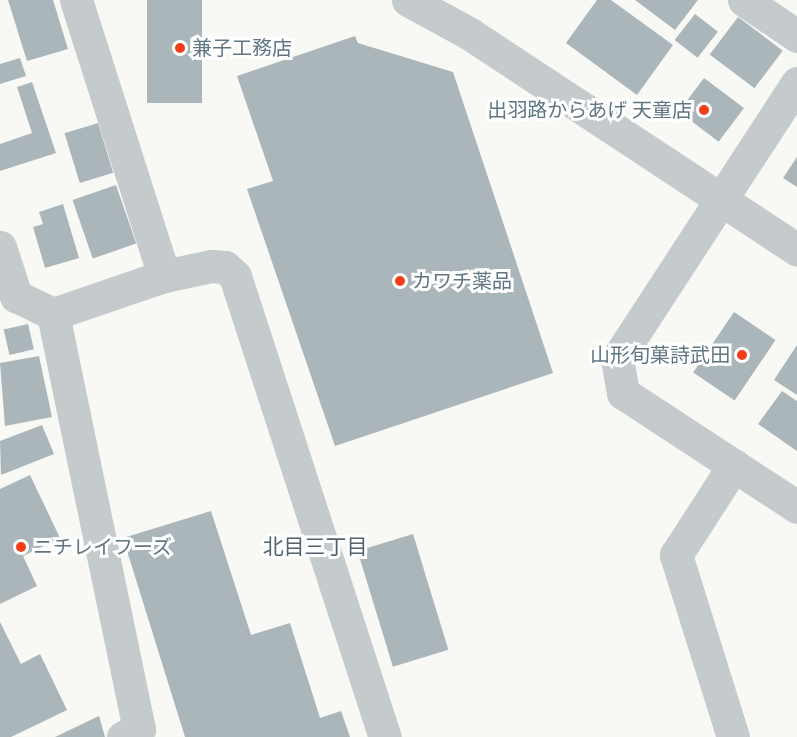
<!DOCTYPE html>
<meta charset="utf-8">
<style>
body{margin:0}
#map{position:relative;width:797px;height:737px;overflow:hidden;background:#f8f8f5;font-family:Karla,"Noto Sans JP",sans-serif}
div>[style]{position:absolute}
.building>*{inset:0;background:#abb6bb;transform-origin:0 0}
.minor>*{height:33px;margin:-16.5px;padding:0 16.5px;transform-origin:16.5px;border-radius:16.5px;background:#c5cacd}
.dots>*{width:16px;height:16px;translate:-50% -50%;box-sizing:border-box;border:3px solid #fff;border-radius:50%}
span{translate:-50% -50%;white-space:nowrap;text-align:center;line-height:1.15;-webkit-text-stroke:6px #fff;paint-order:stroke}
.poi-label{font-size:20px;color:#607683}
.left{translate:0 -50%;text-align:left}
.right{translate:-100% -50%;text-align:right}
.neighbourhood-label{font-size:21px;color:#53636d}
</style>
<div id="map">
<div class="building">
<div style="clip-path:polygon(8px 0,53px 0,68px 49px,27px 61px)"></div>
<div style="left:147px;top:0;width:55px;height:103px"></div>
<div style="clip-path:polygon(597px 0,611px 0,673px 45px,637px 95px,566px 43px)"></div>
<div style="clip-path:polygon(635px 0,698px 0,675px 30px)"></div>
<div style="left:695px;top:14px;width:29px;height:33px;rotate:38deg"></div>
<div style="left:738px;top:17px;width:56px;height:47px;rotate:37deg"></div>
<div style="clip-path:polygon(355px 36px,358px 43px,453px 72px,553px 373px,335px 446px,247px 189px,273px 181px,237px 76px)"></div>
<div style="clip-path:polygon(20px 58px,26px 76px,0 84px,0 64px)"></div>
<div style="left:704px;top:78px;width:50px;height:42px;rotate:37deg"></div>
<div style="clip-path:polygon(32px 82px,56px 153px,0 171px,0 144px,32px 133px,17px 87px)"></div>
<div style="left:98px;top:123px;width:52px;height:35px;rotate:73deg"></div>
<div style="clip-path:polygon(797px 157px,797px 187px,783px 178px)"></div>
<div style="left:116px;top:185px;width:62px;height:46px;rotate:71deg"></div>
<div style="clip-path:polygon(63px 204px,79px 258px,45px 268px,33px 227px,43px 224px,39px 212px)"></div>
<div style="left:734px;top:312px;width:50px;height:73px;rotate:34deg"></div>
<div style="left:28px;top:324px;width:26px;height:25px;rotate:77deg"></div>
<div style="clip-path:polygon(797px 345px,797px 395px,774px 380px)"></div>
<div style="clip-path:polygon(39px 356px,52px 417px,5px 426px,0 363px)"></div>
<div style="clip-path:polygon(782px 391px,797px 401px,797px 451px,758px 424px)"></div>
<div style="clip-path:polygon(42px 425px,54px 454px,1px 475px,0 441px)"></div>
<div style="clip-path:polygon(30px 475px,60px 538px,23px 556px,37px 586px,0 604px,0 489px)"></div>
<div style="clip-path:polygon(211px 511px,251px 635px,290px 623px,320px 718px,341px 711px,350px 737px,185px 737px,123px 538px)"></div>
<div style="left:413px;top:534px;width:121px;height:58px;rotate:73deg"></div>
<div style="clip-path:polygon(0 622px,21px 664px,40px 654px,67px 710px,11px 737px,0 737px)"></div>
<div style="clip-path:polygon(99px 716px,105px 737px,55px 737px)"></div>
</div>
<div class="minor">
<div style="left:76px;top:0;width:290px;rotate:72.3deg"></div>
<div style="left:164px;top:276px;width:48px;rotate:-12deg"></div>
<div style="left:211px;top:266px;width:14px;rotate:4deg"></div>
<div style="left:225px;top:267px;width:13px;rotate:42deg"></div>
<div style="left:235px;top:276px;width:485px;rotate:72deg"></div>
<div style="left:408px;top:0;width:71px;rotate:28.7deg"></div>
<div style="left:470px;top:34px;width:392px;rotate:33.4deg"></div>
<div style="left:744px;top:0;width:64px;rotate:34.2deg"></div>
<div style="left:797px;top:83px;width:330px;rotate:123.1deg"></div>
<div style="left:617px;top:359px;width:35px;rotate:80deg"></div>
<div style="left:623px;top:393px;width:208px;rotate:33.2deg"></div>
<div style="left:0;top:247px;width:52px;rotate:71.9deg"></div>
<div style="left:16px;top:296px;width:41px;rotate:25.9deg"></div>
<div style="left:53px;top:314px;width:424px;rotate:78.3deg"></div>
<div style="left:139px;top:729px;width:18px;rotate:153deg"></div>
<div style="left:53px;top:314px;width:117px;rotate:-18.9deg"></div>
<div style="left:733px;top:737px;width:191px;rotate:-107.4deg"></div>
<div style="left:676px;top:555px;width:107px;rotate:-57.2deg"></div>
</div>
<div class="dots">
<div style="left:180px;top:48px;background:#f43d19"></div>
<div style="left:704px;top:110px;background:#f43d19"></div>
<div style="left:400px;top:281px;background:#f43d19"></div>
<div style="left:742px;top:355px;background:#f43d19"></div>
<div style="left:21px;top:547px;background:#f43d19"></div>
</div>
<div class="poi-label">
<span class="left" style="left:192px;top:48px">兼子工務店</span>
<span class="right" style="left:692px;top:110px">出羽路からあげ 天童店</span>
<span class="left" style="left:412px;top:281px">カワチ薬品</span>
<span class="right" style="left:730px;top:355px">山形旬菓詩武田</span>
<span class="left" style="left:33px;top:547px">ニチレイフーズ</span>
</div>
<div class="neighbourhood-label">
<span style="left:315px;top:547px">北目三丁目</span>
</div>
</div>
